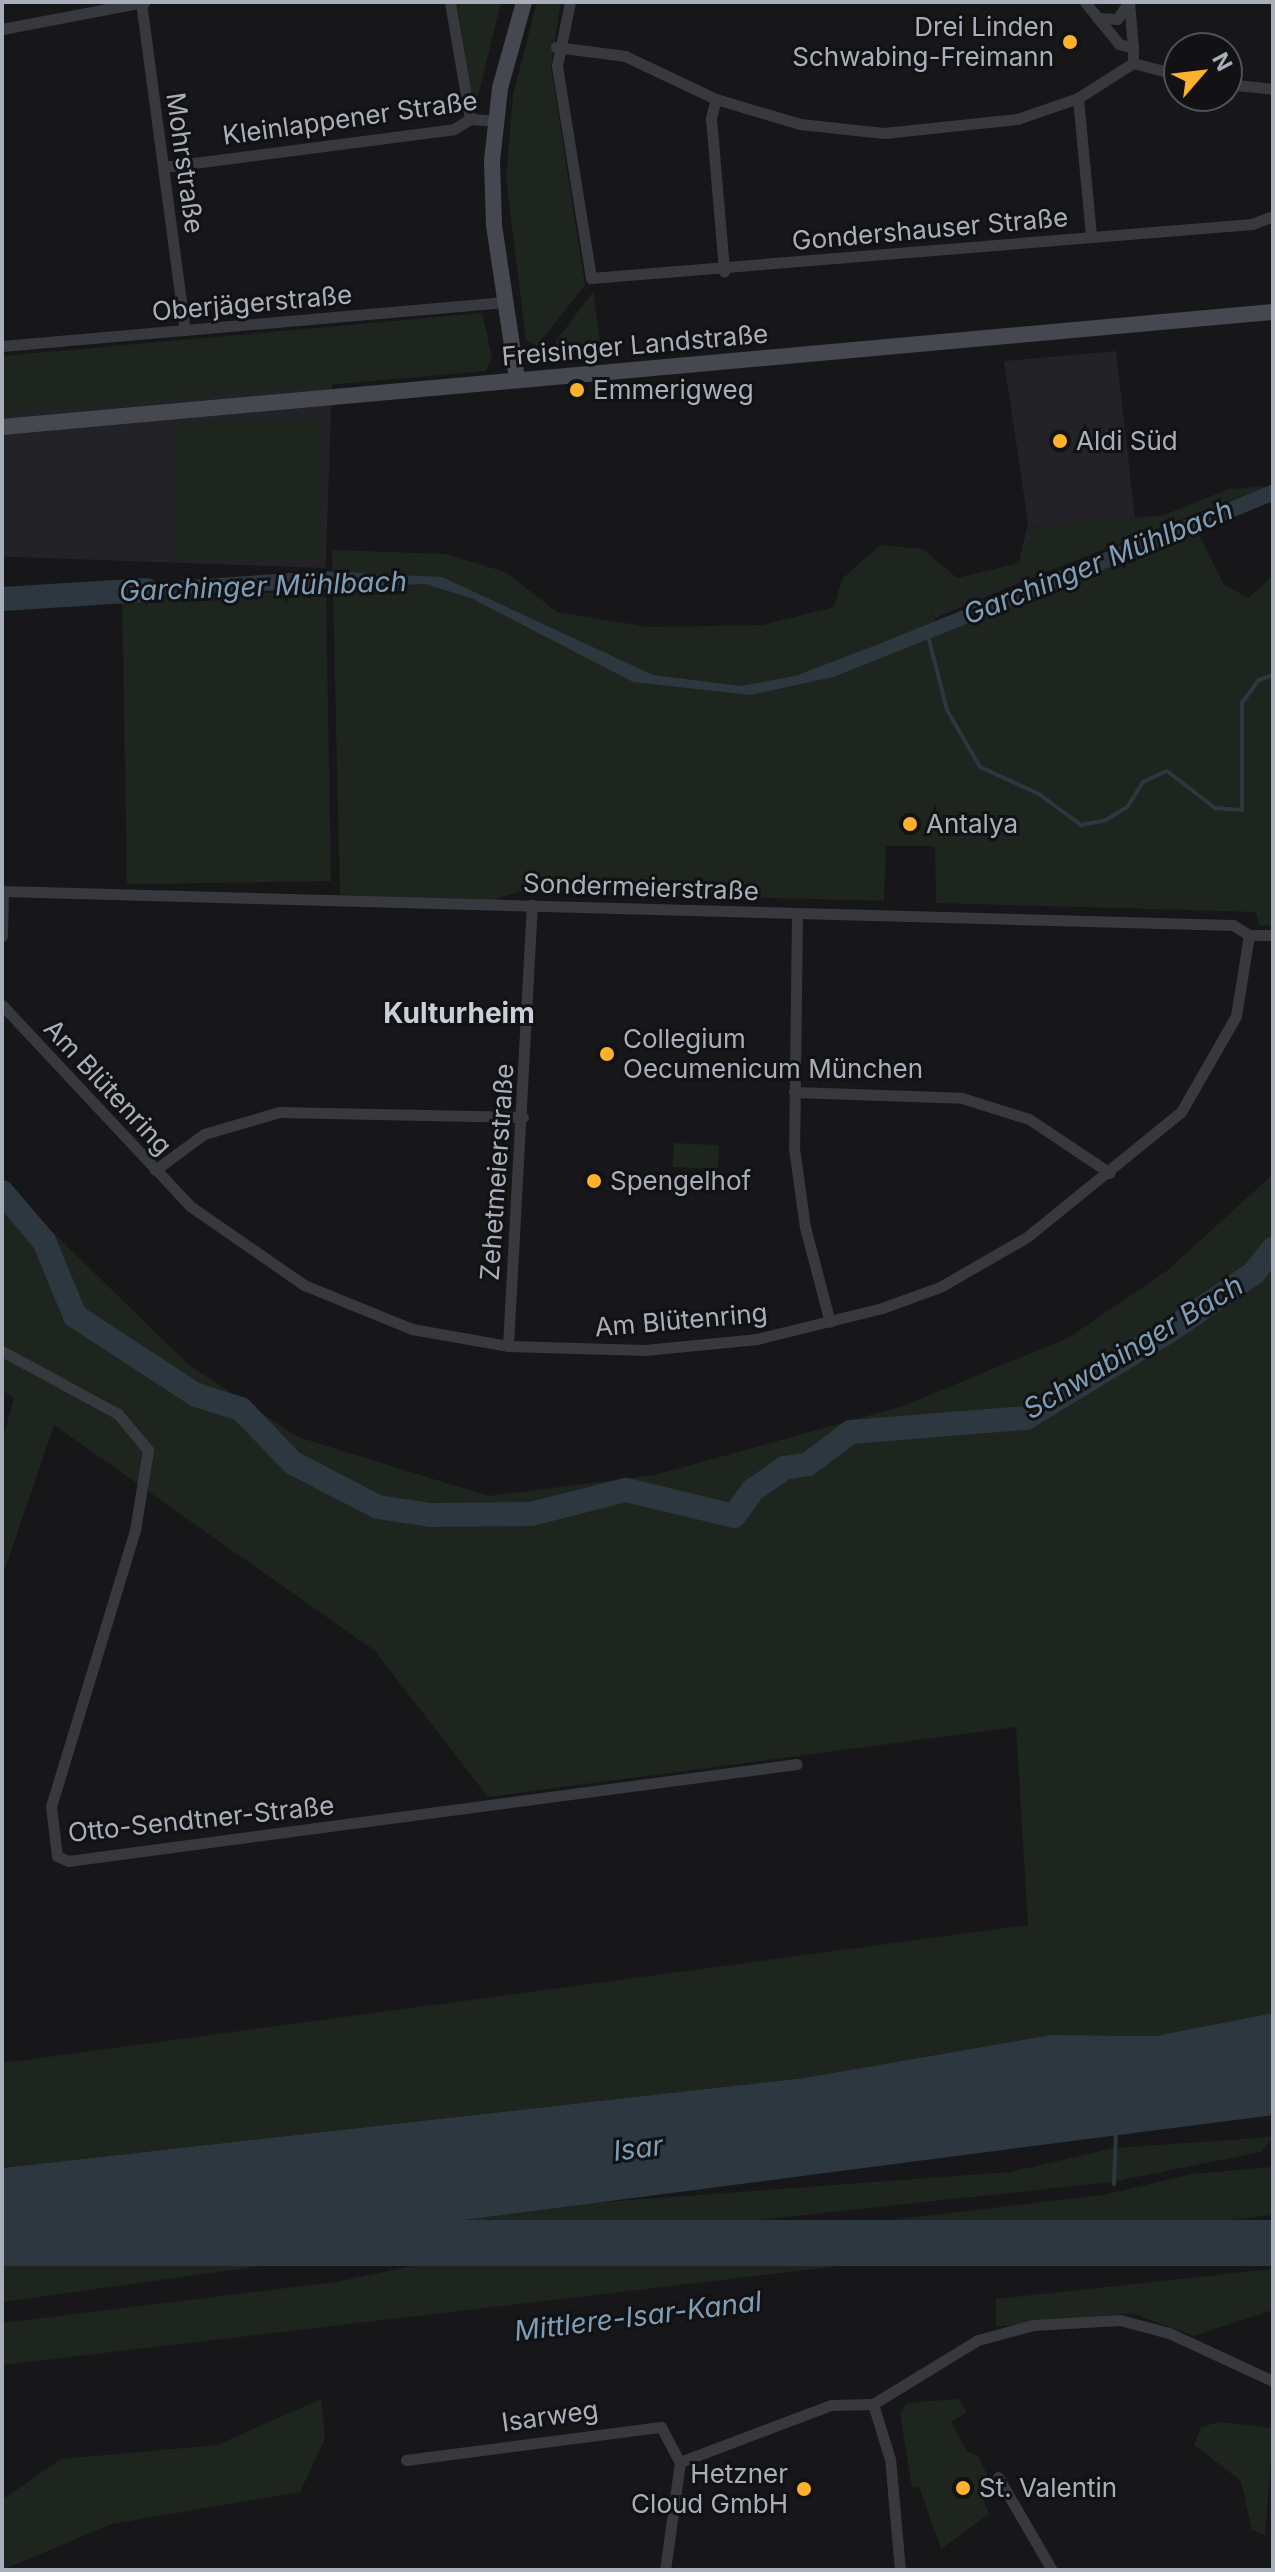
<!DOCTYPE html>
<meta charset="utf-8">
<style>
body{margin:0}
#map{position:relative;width:1275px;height:2572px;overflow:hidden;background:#17171a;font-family:Inter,sans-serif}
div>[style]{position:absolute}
.built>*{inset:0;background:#232327;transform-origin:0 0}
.green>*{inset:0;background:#1d251e;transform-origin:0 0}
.water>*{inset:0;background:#2c373f;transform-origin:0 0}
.stream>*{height:4px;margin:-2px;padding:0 2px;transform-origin:2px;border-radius:2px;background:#2c373f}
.river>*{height:24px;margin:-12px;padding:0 12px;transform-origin:12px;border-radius:12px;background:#2c373f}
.minor>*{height:11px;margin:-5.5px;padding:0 5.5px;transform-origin:5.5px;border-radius:5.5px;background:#38393f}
.secondary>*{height:16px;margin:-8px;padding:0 8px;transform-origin:8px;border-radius:8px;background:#46484f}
.dots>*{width:22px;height:22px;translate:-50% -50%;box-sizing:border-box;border:4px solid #121215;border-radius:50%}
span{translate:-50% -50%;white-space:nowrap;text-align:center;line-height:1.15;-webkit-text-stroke:6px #121215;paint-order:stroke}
.poi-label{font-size:26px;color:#a9afba}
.right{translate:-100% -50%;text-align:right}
.left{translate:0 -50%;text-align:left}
.street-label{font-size:26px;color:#a9afba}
.water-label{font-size:28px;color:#7e9eb7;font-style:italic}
.neighbourhood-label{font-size:28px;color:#caced6;font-weight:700}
.frame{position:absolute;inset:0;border:4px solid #a9afba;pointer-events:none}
.north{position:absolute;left:1163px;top:32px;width:80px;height:80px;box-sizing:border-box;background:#121215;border:2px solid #4e5157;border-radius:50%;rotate:62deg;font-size:22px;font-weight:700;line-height:32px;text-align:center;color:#a9afba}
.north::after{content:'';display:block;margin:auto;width:28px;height:36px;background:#feb12b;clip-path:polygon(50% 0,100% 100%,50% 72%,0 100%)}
</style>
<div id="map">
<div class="built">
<div style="clip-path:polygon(1116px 351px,1135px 518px,1028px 527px,1038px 575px,935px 618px,928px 598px,1020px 562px,1028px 522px,1004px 361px)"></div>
<div style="left:332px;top:384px;width:184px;height:331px;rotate:92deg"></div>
</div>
<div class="green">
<div style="clip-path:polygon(457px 2px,501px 2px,476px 105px,472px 99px)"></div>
<div style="clip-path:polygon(537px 2px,561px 2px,551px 66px,585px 285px,537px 346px,526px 341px,506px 178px,513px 95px)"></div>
<div style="clip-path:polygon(593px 292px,601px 348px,555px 345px,556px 341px)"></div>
<div style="clip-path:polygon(482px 313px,492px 357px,486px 371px,2px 414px,2px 356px)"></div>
<div style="left:322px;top:419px;width:141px;height:146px;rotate:90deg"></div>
<div style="clip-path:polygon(1268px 486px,1038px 575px,1035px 567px,1034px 575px,932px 612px,940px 634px,1198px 532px,1224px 585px,1249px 598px,1273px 575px,1273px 926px,1259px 925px,1256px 912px,936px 903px,935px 847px,927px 846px,886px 846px,884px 901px,522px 891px,492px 900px,340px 897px,332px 550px,447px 554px,505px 572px,557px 612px,649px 627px,762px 625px,834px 607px,842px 579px,880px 545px,923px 549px,957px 578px,1019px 563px,1024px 539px,1031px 544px,1028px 527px,1164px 515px,1229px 489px)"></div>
<div style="left:326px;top:592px;width:289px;height:204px;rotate:89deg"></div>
<div style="left:674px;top:1143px;width:45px;height:24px;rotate:3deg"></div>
<div style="clip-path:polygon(1273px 1174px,1273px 2013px,1155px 2036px,1051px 2035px,804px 2078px,2px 2168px,2px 2063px,1028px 1925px,1016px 1727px,488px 1797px,375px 1651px,54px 1425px,2px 1578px,2px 1441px,14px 1398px,2px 1390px,2px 1183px,189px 1365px,298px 1437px,488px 1496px,655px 1475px,903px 1406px,1068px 1338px,1168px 1270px)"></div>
<div style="clip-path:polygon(1273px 2137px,1261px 2152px,1112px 2182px,608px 2236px,478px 2236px,2px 2302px,2px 2266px,232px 2250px,509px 2209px,1010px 2172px,1114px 2148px)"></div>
<div style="clip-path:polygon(1273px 2167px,1273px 2215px,2px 2365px,2px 2323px,336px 2282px,460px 2256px,494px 2263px,578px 2256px,1103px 2195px,1192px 2174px)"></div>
<div style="clip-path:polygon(1273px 2269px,1273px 2310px,1194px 2336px,1132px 2313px,996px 2327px,996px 2299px)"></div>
<div style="clip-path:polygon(321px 2399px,325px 2439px,300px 2492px,112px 2524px,2px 2570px,2px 2500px,61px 2459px,217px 2445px)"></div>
<div style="clip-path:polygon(958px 2399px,967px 2412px,951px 2422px,967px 2451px,979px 2457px,996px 2495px,984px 2500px,989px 2514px,941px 2549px,919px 2486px,912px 2488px,900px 2414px,907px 2403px)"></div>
<div style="clip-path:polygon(1220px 2422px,1273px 2428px,1265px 2535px,1252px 2530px,1241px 2481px,1194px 2445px,1201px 2427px)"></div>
</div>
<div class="water">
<div style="clip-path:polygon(1273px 484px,1273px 501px,1198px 532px,833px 677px,750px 695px,633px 682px,471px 598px,425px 584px,116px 597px,115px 585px,322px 571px,442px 577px,653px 675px,741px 686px,795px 676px,879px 644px)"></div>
<div style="left:86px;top:586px;width:13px;height:84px;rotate:86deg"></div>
<div style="clip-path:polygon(1273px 2013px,1273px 2115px,232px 2250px,2px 2266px,2px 2168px,804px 2078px,1051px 2035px,1155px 2036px)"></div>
<div style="left:1273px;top:2220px;width:46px;height:1279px;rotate:90deg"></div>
</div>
<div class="stream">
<div style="left:928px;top:636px;width:76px;rotate:75.6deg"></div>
<div style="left:947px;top:710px;width:66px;rotate:59.9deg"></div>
<div style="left:980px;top:767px;width:65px;rotate:24.6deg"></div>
<div style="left:1039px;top:794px;width:52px;rotate:36.4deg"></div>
<div style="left:1081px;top:825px;width:25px;rotate:-11deg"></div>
<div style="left:1106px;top:820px;width:26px;rotate:-32deg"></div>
<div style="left:1128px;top:806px;width:28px;rotate:-58deg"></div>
<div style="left:1143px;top:782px;width:26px;rotate:-25deg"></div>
<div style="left:1167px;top:771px;width:61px;rotate:37.6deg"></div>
<div style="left:1215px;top:808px;width:27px;rotate:4deg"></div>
<div style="left:1242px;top:810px;width:107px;rotate:-90deg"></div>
<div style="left:1242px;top:703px;width:29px;rotate:-54deg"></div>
<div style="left:1259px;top:680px;width:15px;rotate:-20deg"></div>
<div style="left:1114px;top:2184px;width:53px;rotate:-87.8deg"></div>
</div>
<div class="river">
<div style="left:2px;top:599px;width:145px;rotate:-3.6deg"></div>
<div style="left:2px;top:1192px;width:65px;rotate:49.4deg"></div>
<div style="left:44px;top:1241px;width:81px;rotate:67.5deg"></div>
<div style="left:75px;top:1316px;width:145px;rotate:33.1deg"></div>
<div style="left:196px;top:1395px;width:47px;rotate:17.3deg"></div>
<div style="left:241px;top:1409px;width:75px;rotate:46.1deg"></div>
<div style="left:293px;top:1463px;width:96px;rotate:27.4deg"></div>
<div style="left:378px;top:1507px;width:53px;rotate:8.7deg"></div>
<div style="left:430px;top:1515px;width:101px;rotate:-0.6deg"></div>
<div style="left:531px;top:1514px;width:98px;rotate:-14.2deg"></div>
<div style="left:626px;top:1490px;width:111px;rotate:13.5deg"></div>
<div style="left:734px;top:1516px;width:32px;rotate:-54deg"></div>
<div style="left:753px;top:1490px;width:38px;rotate:-35deg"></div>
<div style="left:784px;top:1468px;width:24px;rotate:-9deg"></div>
<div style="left:808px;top:1464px;width:54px;rotate:-36.7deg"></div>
<div style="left:851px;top:1432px;width:176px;rotate:-4.6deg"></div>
<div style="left:1026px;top:1418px;width:164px;rotate:-31.3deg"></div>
<div style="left:1166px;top:1333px;width:107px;rotate:-34.3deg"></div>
<div style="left:1254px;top:1273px;width:31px;rotate:-52deg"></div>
</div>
<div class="minor">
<div style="left:141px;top:2px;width:331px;rotate:82.4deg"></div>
<div style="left:450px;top:2px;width:119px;rotate:80.3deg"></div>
<div style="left:570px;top:2px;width:65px;rotate:101.5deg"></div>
<div style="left:557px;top:66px;width:215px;rotate:80.9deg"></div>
<div style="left:591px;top:278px;width:663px;rotate:-4.67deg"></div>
<div style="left:1252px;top:224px;width:22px;rotate:-21deg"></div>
<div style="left:1085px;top:2px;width:54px;rotate:51deg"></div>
<div style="left:1119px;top:44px;width:15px;rotate:16deg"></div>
<div style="left:1133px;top:48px;width:15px;rotate:90deg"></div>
<div style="left:1133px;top:63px;width:48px;rotate:14.6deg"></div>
<div style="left:1129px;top:2px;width:46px;rotate:85deg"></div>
<div style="left:1097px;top:18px;width:20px;rotate:3deg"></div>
<div style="left:1117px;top:19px;width:19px;rotate:-55deg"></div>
<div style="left:2px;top:29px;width:145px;rotate:-10.8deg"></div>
<div style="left:556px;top:47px;width:70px;rotate:7.4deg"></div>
<div style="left:625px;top:56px;width:101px;rotate:25.3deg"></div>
<div style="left:716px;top:99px;width:88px;rotate:16.6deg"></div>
<div style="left:800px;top:124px;width:84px;rotate:6.1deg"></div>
<div style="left:884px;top:133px;width:134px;rotate:-6deg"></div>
<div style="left:1017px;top:119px;width:65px;rotate:-19deg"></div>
<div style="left:1078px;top:98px;width:65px;rotate:-32.5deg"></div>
<div style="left:1227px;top:84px;width:46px;rotate:6.2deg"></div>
<div style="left:1078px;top:98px;width:139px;rotate:84.6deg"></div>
<div style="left:716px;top:99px;width:20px;rotate:105deg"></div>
<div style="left:711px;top:118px;width:154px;rotate:85.1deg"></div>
<div style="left:163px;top:167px;width:293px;rotate:-7.4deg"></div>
<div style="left:454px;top:129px;width:19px;rotate:-32deg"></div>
<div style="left:470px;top:119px;width:26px;rotate:4deg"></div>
<div style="left:2px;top:346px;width:505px;rotate:-5deg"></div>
<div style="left:2px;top:891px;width:1231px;rotate:1.58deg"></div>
<div style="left:1233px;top:925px;width:19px;rotate:32deg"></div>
<div style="left:797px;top:913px;width:235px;rotate:90.7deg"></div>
<div style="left:794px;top:1148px;width:80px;rotate:82.1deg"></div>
<div style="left:805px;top:1227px;width:98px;rotate:75.3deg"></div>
<div style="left:1249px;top:935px;width:24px"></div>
<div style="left:2px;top:936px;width:45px;rotate:-88.7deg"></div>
<div style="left:2px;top:1005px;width:275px;rotate:46.9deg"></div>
<div style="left:190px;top:1206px;width:139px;rotate:34.7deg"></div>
<div style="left:304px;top:1285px;width:117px;rotate:22.2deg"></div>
<div style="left:412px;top:1329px;width:97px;rotate:10deg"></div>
<div style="left:508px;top:1346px;width:137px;rotate:1.7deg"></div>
<div style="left:645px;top:1350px;width:113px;rotate:-5.6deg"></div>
<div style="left:757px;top:1339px;width:129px;rotate:-13.9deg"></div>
<div style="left:882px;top:1308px;width:62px;rotate:-19.9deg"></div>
<div style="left:940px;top:1287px;width:100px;rotate:-29.9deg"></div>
<div style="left:1027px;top:1237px;width:198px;rotate:-39.1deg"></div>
<div style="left:1181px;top:1112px;width:111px;rotate:-60.2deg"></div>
<div style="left:1236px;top:1016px;width:82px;rotate:-80.9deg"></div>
<div style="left:794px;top:1092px;width:168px;rotate:2deg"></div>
<div style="left:962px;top:1098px;width:70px;rotate:17.4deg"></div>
<div style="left:1029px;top:1119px;width:97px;rotate:33.7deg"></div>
<div style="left:155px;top:1170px;width:61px;rotate:-36.3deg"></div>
<div style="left:204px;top:1134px;width:78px;rotate:-16.3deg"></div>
<div style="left:279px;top:1112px;width:244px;rotate:1.2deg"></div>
<div style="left:508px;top:1346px;width:442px;rotate:-86.9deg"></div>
<div style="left:2px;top:1351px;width:132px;rotate:28.5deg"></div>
<div style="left:118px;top:1414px;width:47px;rotate:50.2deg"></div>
<div style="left:148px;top:1450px;width:81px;rotate:99.2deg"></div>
<div style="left:135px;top:1530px;width:288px;rotate:106.9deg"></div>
<div style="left:51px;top:1806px;width:50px;rotate:83.2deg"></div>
<div style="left:57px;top:1856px;width:12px;rotate:24deg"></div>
<div style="left:68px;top:1861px;width:735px;rotate:-7.58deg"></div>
<div style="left:406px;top:2460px;width:257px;rotate:-7.4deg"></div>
<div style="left:661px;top:2427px;width:40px;rotate:62deg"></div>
<div style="left:998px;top:2477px;width:108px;rotate:59.9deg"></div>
<div style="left:665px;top:2570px;width:109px;rotate:-82.1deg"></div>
<div style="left:680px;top:2462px;width:161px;rotate:-20.7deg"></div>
<div style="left:831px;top:2405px;width:42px;rotate:-1.4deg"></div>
<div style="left:900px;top:2570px;width:111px;rotate:-95.1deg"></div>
<div style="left:890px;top:2459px;width:58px;rotate:-107.2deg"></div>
<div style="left:873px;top:2404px;width:123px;rotate:-31.4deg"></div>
<div style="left:978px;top:2340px;width:57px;rotate:-15.3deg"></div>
<div style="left:1033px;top:2325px;width:87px;rotate:-3.3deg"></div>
<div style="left:1120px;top:2320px;width:51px;rotate:14.9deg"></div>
<div style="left:1169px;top:2333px;width:115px;rotate:24.8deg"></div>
</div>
<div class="secondary">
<div style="left:517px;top:379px;width:156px;rotate:-98.5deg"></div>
<div style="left:494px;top:225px;width:64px;rotate:-91.8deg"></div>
<div style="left:492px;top:161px;width:73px;rotate:-83.7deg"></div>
<div style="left:500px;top:88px;width:89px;rotate:-74.4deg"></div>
<div style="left:2px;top:427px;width:1276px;rotate:-5.17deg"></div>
</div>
<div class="dots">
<div style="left:1070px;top:42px;background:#feb12b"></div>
<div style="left:577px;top:390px;background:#feb12b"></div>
<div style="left:1060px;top:441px;background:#feb12b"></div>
<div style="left:910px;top:824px;background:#feb12b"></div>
<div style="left:607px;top:1054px;background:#feb12b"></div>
<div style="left:594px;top:1181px;background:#feb12b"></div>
<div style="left:963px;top:2488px;background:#feb12b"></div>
<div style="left:804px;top:2489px;background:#feb12b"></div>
</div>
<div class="poi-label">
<span class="right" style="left:1054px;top:42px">Drei Linden<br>Schwabing-Freimann</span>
<span class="left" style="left:593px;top:390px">Emmerigweg</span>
<span class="left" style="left:1076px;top:441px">Aldi Süd</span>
<span class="left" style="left:926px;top:824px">Antalya</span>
<span class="left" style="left:623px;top:1054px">Collegium<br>Oecumenicum München</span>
<span class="left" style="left:610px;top:1181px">Spengelhof</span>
<span class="right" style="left:788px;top:2489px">Hetzner<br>Cloud GmbH</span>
<span class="left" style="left:979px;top:2488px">St. Valentin</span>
</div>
<div class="street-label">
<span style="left:350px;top:118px;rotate:-8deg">Kleinlappener Straße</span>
<span style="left:185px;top:163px;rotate:82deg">Mohrstraße</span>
<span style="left:930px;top:229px;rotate:-5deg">Gondershauser Straße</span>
<span style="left:252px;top:303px;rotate:-5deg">Oberjägerstraße</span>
<span style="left:635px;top:345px;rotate:-5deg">Freisinger Landstraße</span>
<span style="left:641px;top:887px;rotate:2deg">Sondermeierstraße</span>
<span style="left:108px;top:1087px;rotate:47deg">Am Blütenring</span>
<span style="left:497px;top:1172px;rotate:-86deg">Zehetmeierstraße</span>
<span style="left:681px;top:1320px;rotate:-5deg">Am Blütenring</span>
<span style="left:201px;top:1819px;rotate:-6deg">Otto-Sendtner-Straße</span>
<span style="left:550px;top:2416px;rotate:-8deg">Isarweg</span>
</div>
<div class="water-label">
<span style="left:1098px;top:562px;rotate:-22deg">Garchinger Mühlbach</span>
<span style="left:263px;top:586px;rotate:-2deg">Garchinger Mühlbach</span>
<span style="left:1133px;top:1347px;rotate:-31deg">Schwabinger Bach</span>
<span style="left:638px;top:2148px;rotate:-7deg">Isar</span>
<span style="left:638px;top:2316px;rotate:-7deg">Mittlere-Isar-Kanal</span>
</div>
<div class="neighbourhood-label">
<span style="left:459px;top:1013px">Kulturheim</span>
</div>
<div class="frame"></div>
<div class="north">N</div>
</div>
